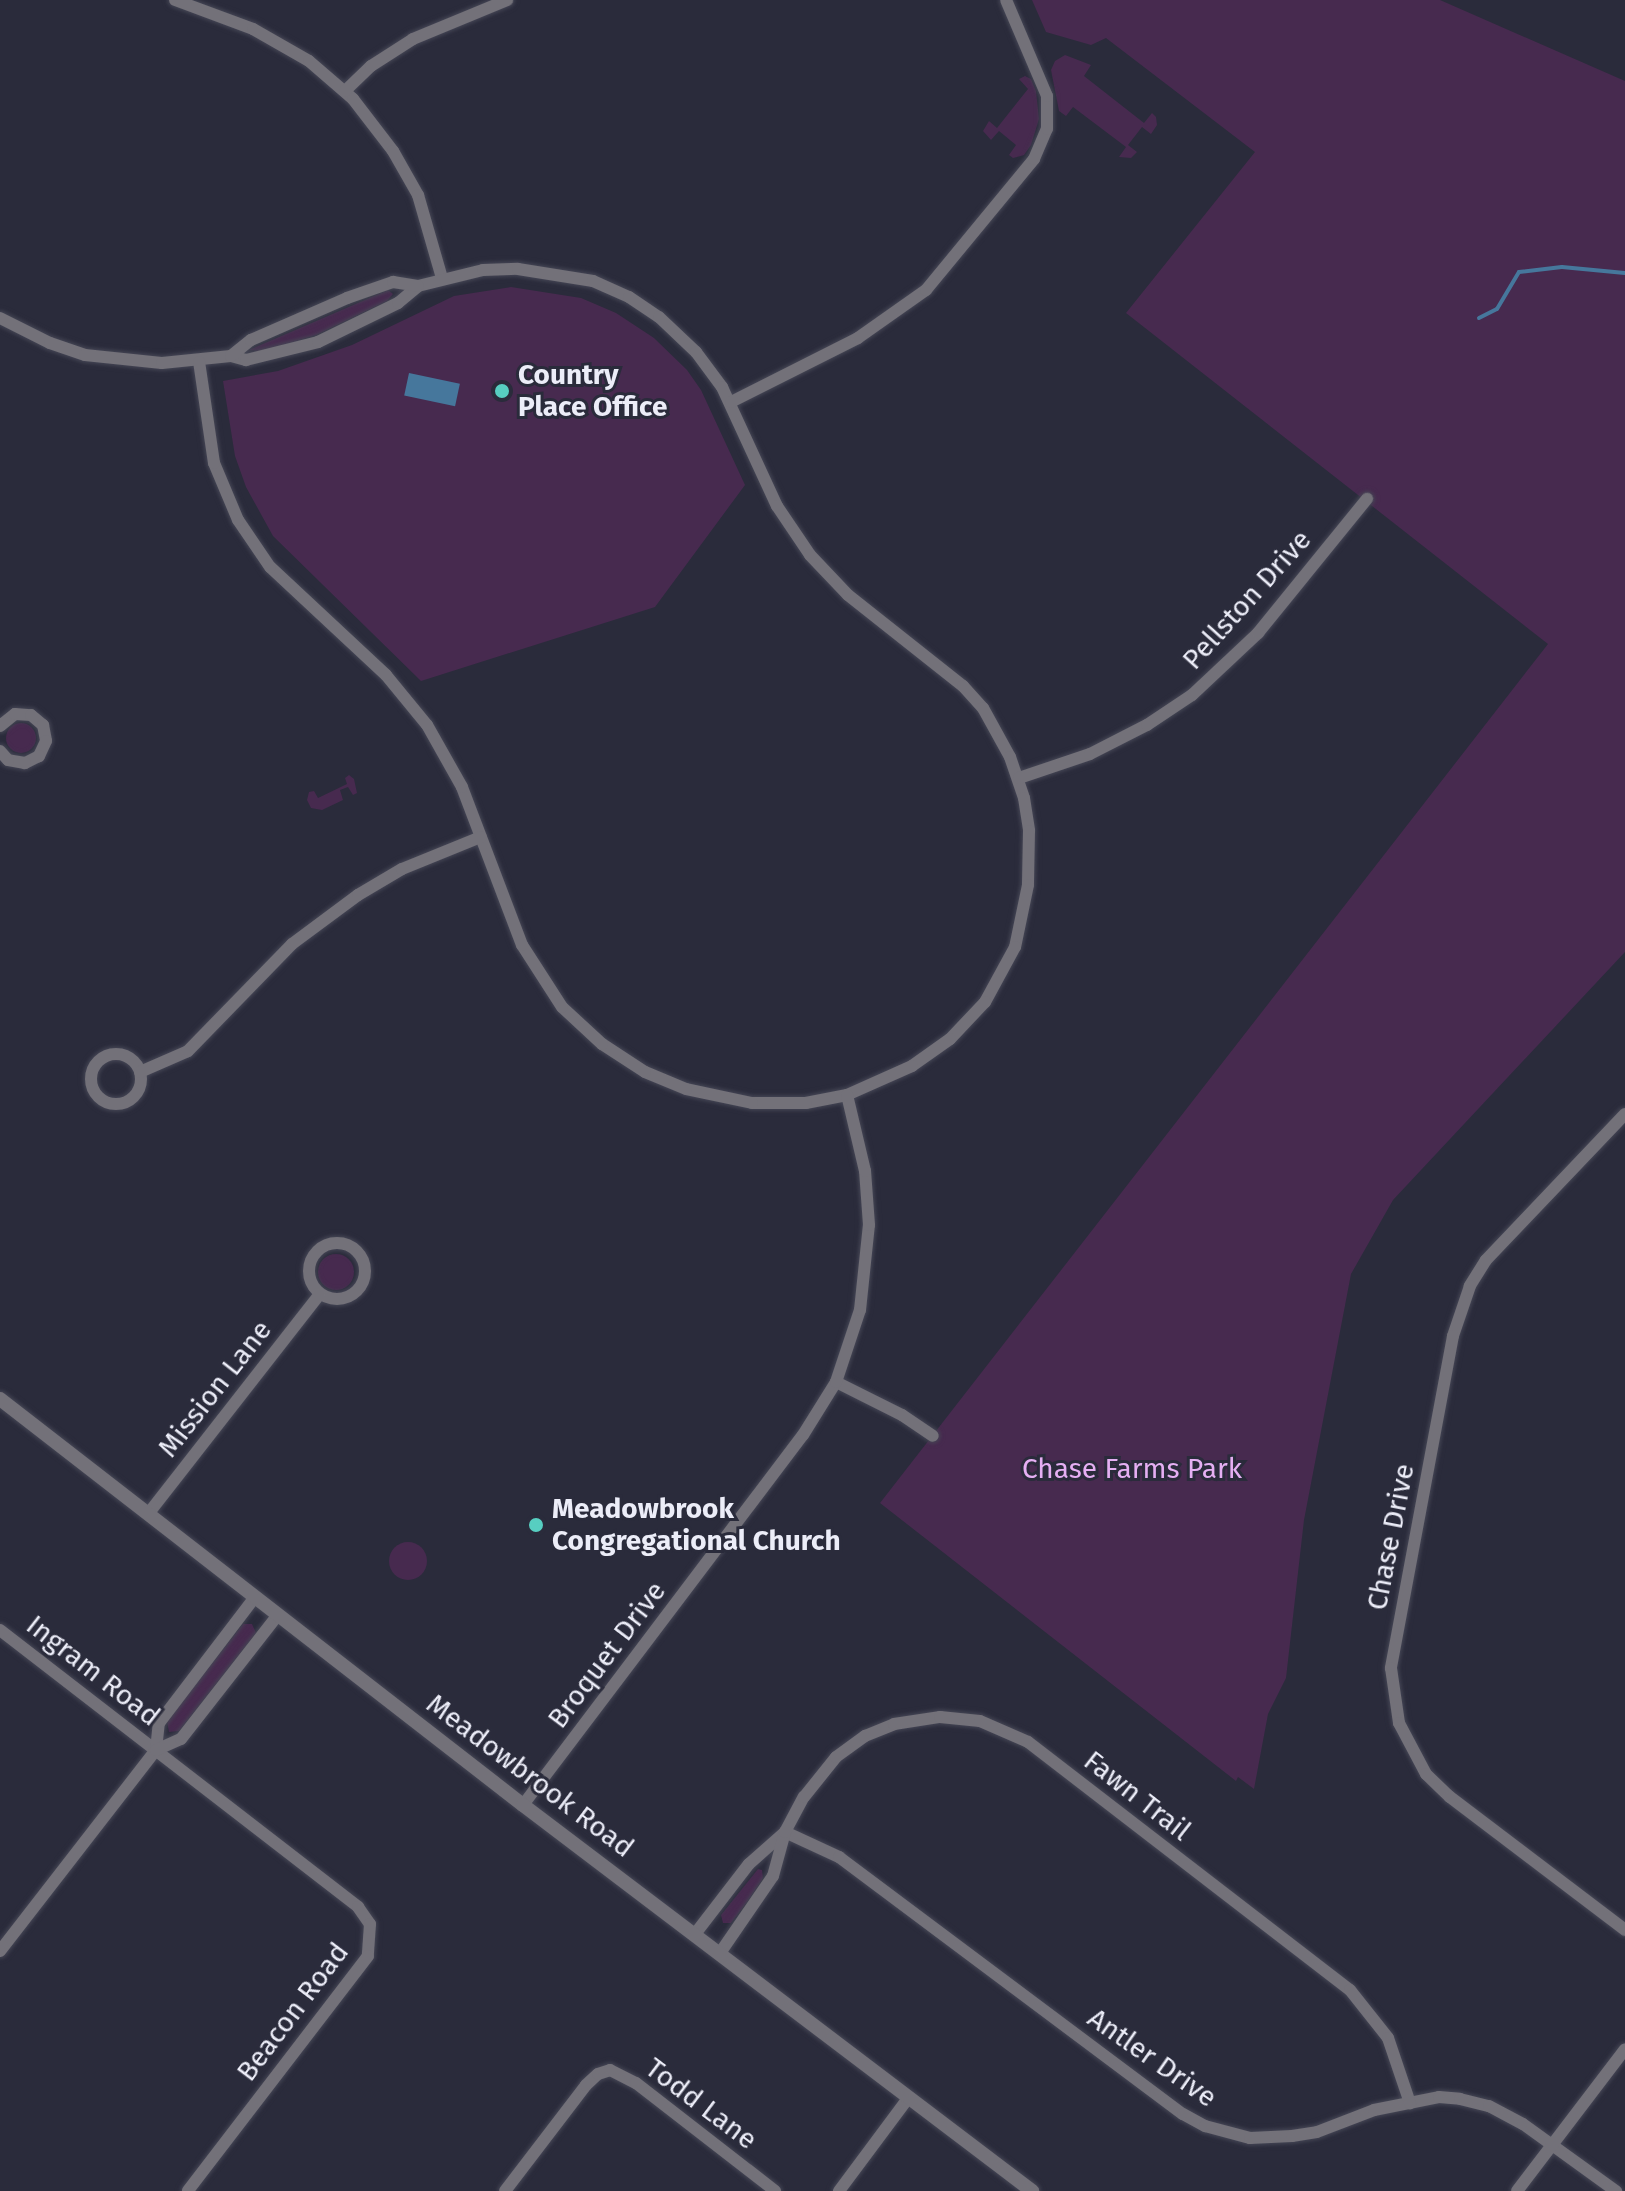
<!DOCTYPE html>
<style>
body{margin:0}
#map{position:relative;width:1625px;height:2191px;overflow:hidden;background:#2a2b3b;font-family:"Fira Sans",sans-serif}
div>[style]{position:absolute}
.green>*{inset:0;background:#472a4f}
.round{border-radius:50%}
.water>*{inset:0;background:#46779c;transform-origin:0 0}
.stream>*{height:4px;margin:-2px;padding:0 2px;transform-origin:2px;border-radius:2px;background:#46779c}
.roads{filter:drop-shadow(0 0 2px #454655) drop-shadow(0 0 2px #454655)}
.minor>*{height:12px;margin:-6px;padding:0 6px;transform-origin:6px;border-radius:6px;background:#737179}
.minor>.ring{margin:-6px;padding:0;box-sizing:content-box;background:none;border:12px solid #737179;border-radius:50%}
.tertiary>*{height:14px;margin:-7px;padding:0 7px;transform-origin:7px;border-radius:7px;background:#737179}
.dots>*{width:22px;height:22px;translate:-50% -50%;box-sizing:border-box;border:4px solid #2a2b3b;border-radius:50%}
span{translate:-50% -50%;white-space:nowrap;text-align:center;line-height:1.15;-webkit-text-stroke:6px #2a2b3b;paint-order:stroke}
.poi-label{font-size:28px;color:#ecedf8;font-weight:700}
.left{translate:0 -50%;text-align:left}
.street-label{font-size:28px;color:#ecedf8}
.park-label{font-size:28px;color:#e5aff3}
</style>
<div id="map">
<div class="green">
<div style="clip-path:polygon(1032px 0,1440px 0,1625px 81px,1625px 952px,1393px 1200px,1351px 1274px,1304px 1520px,1286px 1678px,1268px 1714px,1254px 1789px,1238px 1777px,1236px 1781px,880px 1503px,1548px 644px,1126px 313px,1255px 152px,1106px 38px,1091px 45px,1046px 32px)"></div>
<div style="clip-path:polygon(1065px 55px,1091px 65px,1084px 76px,1144px 123px,1152px 113px,1156px 117px,1157px 125px,1151px 134px,1142px 127px,1128px 145px,1137px 152px,1131px 158px,1119px 157px,1126px 147px,1073px 107px,1066px 116px,1059px 111px,1051px 70px,1055px 61px)"></div>
<div style="clip-path:polygon(1025px 76px,1031px 79px,1036px 91px,1039px 119px,1031px 145px,1024px 155px,1013px 158px,1009px 155px,1016px 145px,999px 131px,991px 140px,983px 131px,989px 121px,997px 128px,1028px 89px,1019px 79px)"></div>
<div style="clip-path:polygon(511px 287px,581px 298px,616px 313px,654px 338px,687px 370px,701px 390px,745px 485px,655px 607px,421px 681px,273px 536px,246px 487px,235px 456px,223px 381px,278px 371px,352px 345px,454px 296px)"></div>
<div style="clip-path:polygon(388px 290px,393px 294px,387px 301px,316px 335px,262px 351px,249px 350px)"></div>
<div class="round" style="left:6px;top:723px;width:30px;height:30px"></div>
<div style="clip-path:polygon(349px 775px,354px 779px,357px 793px,353px 795px,348px 787px,340px 790px,343px 800px,322px 810px,311px 808px,307px 800px,309px 792px,314px 791px,318px 798px,347px 784px,345px 778px)"></div>
<div class="round" style="left:318px;top:1254px;width:36px;height:36px"></div>
<div class="round" style="left:389px;top:1542px;width:38px;height:38px"></div>
<div style="clip-path:polygon(243px 1624px,252px 1624px,256px 1633px,179px 1731px,169px 1732px,167px 1721px)"></div>
<div style="clip-path:polygon(758px 1869px,762px 1870px,763px 1878px,747px 1902px,731px 1923px,723px 1923px,721px 1915px)"></div>
</div>
<div class="water">
<div style="left:409px;top:373px;width:52px;height:23px;rotate:12deg"></div>
</div>
<div class="stream">
<div style="left:1479px;top:318px;width:20px;rotate:-27deg"></div>
<div style="left:1497px;top:309px;width:43px;rotate:-59.3deg"></div>
<div style="left:1519px;top:272px;width:43px;rotate:-6.6deg"></div>
<div style="left:1562px;top:267px;width:63px;rotate:5.4deg"></div>
</div>
<div class="roads">
<div class="minor">
<div style="left:175px;top:0;width:83px;rotate:20.4deg"></div>
<div style="left:253px;top:29px;width:64px;rotate:29.7deg"></div>
<div style="left:309px;top:61px;width:58px;rotate:40.8deg"></div>
<div style="left:353px;top:99px;width:66px;rotate:52.4deg"></div>
<div style="left:393px;top:151px;width:51px;rotate:60.4deg"></div>
<div style="left:418px;top:195px;width:86px;rotate:73.9deg"></div>
<div style="left:345px;top:91px;width:36px;rotate:-44deg"></div>
<div style="left:371px;top:66px;width:50px;rotate:-32.7deg"></div>
<div style="left:413px;top:39px;width:102px;rotate:-22.5deg"></div>
<div style="left:0;top:318px;width:56px;rotate:26.6deg"></div>
<div style="left:50px;top:343px;width:37px;rotate:19deg"></div>
<div style="left:85px;top:355px;width:77px;rotate:5.9deg"></div>
<div style="left:162px;top:363px;width:69px;rotate:-5.8deg"></div>
<div style="left:231px;top:356px;width:16px;rotate:15deg"></div>
<div style="left:246px;top:360px;width:74px;rotate:-14deg"></div>
<div style="left:318px;top:342px;width:89px;rotate:-26deg"></div>
<div style="left:398px;top:303px;width:26px;rotate:-40deg"></div>
<div style="left:418px;top:286px;width:67px;rotate:-13.8deg"></div>
<div style="left:483px;top:270px;width:35px;rotate:-2deg"></div>
<div style="left:518px;top:269px;width:76px;rotate:9.1deg"></div>
<div style="left:593px;top:281px;width:39px;rotate:24deg"></div>
<div style="left:629px;top:297px;width:36px;rotate:34deg"></div>
<div style="left:659px;top:317px;width:51px;rotate:43.4deg"></div>
<div style="left:696px;top:352px;width:44px;rotate:53.4deg"></div>
<div style="left:722px;top:387px;width:131px;rotate:65.2deg"></div>
<div style="left:777px;top:506px;width:59px;rotate:56deg"></div>
<div style="left:810px;top:555px;width:55px;rotate:46.5deg"></div>
<div style="left:848px;top:595px;width:147px;rotate:38.4deg"></div>
<div style="left:963px;top:686px;width:30px;rotate:48deg"></div>
<div style="left:983px;top:708px;width:56px;rotate:61.1deg"></div>
<div style="left:1010px;top:757px;width:43px;rotate:71.1deg"></div>
<div style="left:1024px;top:798px;width:33px;rotate:81deg"></div>
<div style="left:1029px;top:831px;width:54px;rotate:91.1deg"></div>
<div style="left:1028px;top:885px;width:63px;rotate:101.8deg"></div>
<div style="left:1015px;top:947px;width:63px;rotate:118.6deg"></div>
<div style="left:985px;top:1002px;width:51px;rotate:133.4deg"></div>
<div style="left:950px;top:1039px;width:47px;rotate:144.6deg"></div>
<div style="left:912px;top:1066px;width:71px;rotate:156deg"></div>
<div style="left:847px;top:1095px;width:42px;rotate:169deg"></div>
<div style="left:806px;top:1103px;width:54px;rotate:180deg"></div>
<div style="left:752px;top:1103px;width:67px;rotate:-168deg"></div>
<div style="left:686px;top:1089px;width:44px;rotate:-157.5deg"></div>
<div style="left:645px;top:1072px;width:51px;rotate:-146.9deg"></div>
<div style="left:602px;top:1044px;width:54px;rotate:-137.2deg"></div>
<div style="left:562px;top:1007px;width:74px;rotate:-122.8deg"></div>
<div style="left:522px;top:945px;width:169px;rotate:-110.8deg"></div>
<div style="left:462px;top:787px;width:71px;rotate:-119.4deg"></div>
<div style="left:427px;top:725px;width:65px;rotate:-129.4deg"></div>
<div style="left:386px;top:675px;width:158px;rotate:-137deg"></div>
<div style="left:270px;top:567px;width:57px;rotate:-124.2deg"></div>
<div style="left:238px;top:520px;width:62px;rotate:-112.8deg"></div>
<div style="left:214px;top:463px;width:102px;rotate:-98.4deg"></div>
<div style="left:231px;top:356px;width:26px;rotate:-39deg"></div>
<div style="left:251px;top:340px;width:105px;rotate:-23.6deg"></div>
<div style="left:347px;top:298px;width:49px;rotate:-19.2deg"></div>
<div style="left:393px;top:282px;width:25px;rotate:9deg"></div>
<div style="left:731px;top:402px;width:142px;rotate:-26.7deg"></div>
<div style="left:858px;top:338px;width:83px;rotate:-35.2deg"></div>
<div style="left:926px;top:290px;width:170px;rotate:-50.5deg"></div>
<div style="left:1034px;top:159px;width:33px;rotate:-67deg"></div>
<div style="left:1047px;top:129px;width:33px;rotate:-90deg"></div>
<div style="left:1047px;top:96px;width:104px;rotate:-113.1deg"></div>
<div style="left:0;top:726px;width:19px;rotate:-39deg"></div>
<div style="left:15px;top:714px;width:16px;rotate:4deg"></div>
<div style="left:31px;top:715px;width:16px;rotate:40deg"></div>
<div style="left:43px;top:725px;width:16px;rotate:79deg"></div>
<div style="left:46px;top:741px;width:17px;rotate:115deg"></div>
<div style="left:39px;top:756px;width:16px;rotate:153deg"></div>
<div style="left:25px;top:763px;width:17px;rotate:-170deg"></div>
<div style="left:8px;top:760px;width:12px;rotate:-132deg"></div>
<div style="left:1019px;top:778px;width:75px;rotate:-18.7deg"></div>
<div style="left:1090px;top:754px;width:64px;rotate:-27deg"></div>
<div style="left:1147px;top:725px;width:54px;rotate:-33.7deg"></div>
<div style="left:1192px;top:695px;width:91px;rotate:-43.2deg"></div>
<div style="left:1258px;top:633px;width:173px;rotate:-50.9deg"></div>
<div class="ring" style="left:91px;top:1054px;width:38px;height:38px"></div>
<div style="left:140px;top:1072px;width:52px;rotate:-23.6deg"></div>
<div style="left:188px;top:1051px;width:149px;rotate:-45.8deg"></div>
<div style="left:292px;top:944px;width:82px;rotate:-36.6deg"></div>
<div style="left:358px;top:895px;width:51px;rotate:-30.6deg"></div>
<div style="left:402px;top:869px;width:85px;rotate:-22.1deg"></div>
<div style="left:1625px;top:1114px;width:202px;rotate:133.6deg"></div>
<div style="left:1486px;top:1260px;width:31px;rotate:122deg"></div>
<div style="left:1470px;top:1286px;width:53px;rotate:108.8deg"></div>
<div style="left:1453px;top:1336px;width:338px;rotate:100.6deg"></div>
<div style="left:1391px;top:1668px;width:56px;rotate:81.7deg"></div>
<div style="left:1399px;top:1723px;width:58px;rotate:62.1deg"></div>
<div style="left:1426px;top:1774px;width:33px;rotate:44deg"></div>
<div style="left:1450px;top:1797px;width:220px;rotate:37.2deg"></div>
<div class="ring" style="left:309px;top:1243px;width:44px;height:44px"></div>
<div style="left:836px;top:1382px;width:74px;rotate:26.6deg"></div>
<div style="left:902px;top:1415px;width:37px;rotate:34deg"></div>
<div style="left:148px;top:1514px;width:279px;rotate:-52deg"></div>
<div style="left:0;top:1630px;width:453px;rotate:37.7deg"></div>
<div style="left:358px;top:1907px;width:21px;rotate:55deg"></div>
<div style="left:370px;top:1924px;width:32px;rotate:94deg"></div>
<div style="left:368px;top:1956px;width:296px;rotate:127.5deg"></div>
<div style="left:156px;top:1750px;width:27px;rotate:-84deg"></div>
<div style="left:159px;top:1723px;width:158px;rotate:-52.7deg"></div>
<div style="left:523px;top:1805px;width:464px;rotate:-52.9deg"></div>
<div style="left:803px;top:1435px;width:62px;rotate:-58.1deg"></div>
<div style="left:836px;top:1382px;width:76px;rotate:-71.6deg"></div>
<div style="left:860px;top:1310px;width:85px;rotate:-84deg"></div>
<div style="left:869px;top:1225px;width:54px;rotate:-94.2deg"></div>
<div style="left:865px;top:1171px;width:78px;rotate:-103.3deg"></div>
<div style="left:785px;top:1832px;width:60px;rotate:24.8deg"></div>
<div style="left:839px;top:1857px;width:429px;rotate:36.8deg"></div>
<div style="left:1183px;top:2114px;width:25px;rotate:29deg"></div>
<div style="left:1205px;top:2126px;width:47px;rotate:14.9deg"></div>
<div style="left:1250px;top:2138px;width:42px;rotate:-2.7deg"></div>
<div style="left:1292px;top:2136px;width:25px;rotate:-9deg"></div>
<div style="left:1317px;top:2132px;width:61px;rotate:-21.1deg"></div>
<div style="left:1374px;top:2110px;width:66px;rotate:-11.3deg"></div>
<div style="left:1439px;top:2097px;width:21px;rotate:5deg"></div>
<div style="left:1460px;top:2099px;width:30px;rotate:14deg"></div>
<div style="left:1489px;top:2106px;width:38px;rotate:28deg"></div>
<div style="left:1523px;top:2124px;width:115px;rotate:35.8deg"></div>
<div style="left:695px;top:1934px;width:88px;rotate:-52.4deg"></div>
<div style="left:749px;top:1864px;width:48px;rotate:-41.6deg"></div>
<div style="left:0;top:1951px;width:254px;rotate:-52.2deg"></div>
<div style="left:156px;top:1750px;width:27px;rotate:-24deg"></div>
<div style="left:181px;top:1739px;width:157px;rotate:-52deg"></div>
<div style="left:720px;top:1953px;width:93px;rotate:-55.5deg"></div>
<div style="left:773px;top:1876px;width:46px;rotate:-74.7deg"></div>
<div style="left:785px;top:1832px;width:40px;rotate:-62deg"></div>
<div style="left:804px;top:1797px;width:51px;rotate:-51.3deg"></div>
<div style="left:836px;top:1757px;width:36px;rotate:-36deg"></div>
<div style="left:865px;top:1736px;width:31px;rotate:-22deg"></div>
<div style="left:894px;top:1724px;width:47px;rotate:-8.7deg"></div>
<div style="left:940px;top:1717px;width:40px;rotate:5.7deg"></div>
<div style="left:980px;top:1721px;width:52px;rotate:23.6deg"></div>
<div style="left:1028px;top:1742px;width:406px;rotate:37.6deg"></div>
<div style="left:1350px;top:1990px;width:61px;rotate:51.6deg"></div>
<div style="left:1388px;top:2038px;width:69px;rotate:71.3deg"></div>
<div style="left:505px;top:2191px;width:133px;rotate:-52.6deg"></div>
<div style="left:586px;top:2085px;width:16px;rotate:-43deg"></div>
<div style="left:598px;top:2074px;width:13px;rotate:-18deg"></div>
<div style="left:610px;top:2070px;width:29px;rotate:27deg"></div>
<div style="left:636px;top:2083px;width:176px;rotate:37.8deg"></div>
<div style="left:839px;top:2191px;width:117px;rotate:-53.3deg"></div>
<div style="left:1517px;top:2191px;width:178px;rotate:-52.7deg"></div>
</div>
<div class="tertiary">
<div style="left:0;top:1399px;width:662px;rotate:37.82deg"></div>
<div style="left:523px;top:1805px;width:639px;rotate:37.17deg"></div>
</div>
</div>
<div class="dots">
<div style="left:502px;top:391px;background:#57cec1"></div>
<div style="left:536px;top:1525px;background:#57cec1"></div>
</div>
<div class="poi-label">
<span class="left" style="left:518px;top:391px">Country<br>Place Office</span>
<span class="left" style="left:552px;top:1525px">Meadowbrook<br>Congregational Church</span>
</div>
<div class="street-label">
<span style="left:1247px;top:600px;rotate:-48deg">Pellston Drive</span>
<span style="left:215px;top:1389px;rotate:-52deg">Mission Lane</span>
<span style="left:1391px;top:1537px;rotate:-79deg">Chase Drive</span>
<span style="left:607px;top:1655px;rotate:-53deg">Broquet Drive</span>
<span style="left:93px;top:1671px;rotate:38deg">Ingram Road</span>
<span style="left:530px;top:1776px;rotate:37deg">Meadowbrook Road</span>
<span style="left:1137px;top:1796px;rotate:38deg">Fawn Trail</span>
<span style="left:293px;top:2012px;rotate:-53deg">Beacon Road</span>
<span style="left:1152px;top:2058px;rotate:35deg">Antler Drive</span>
<span style="left:701px;top:2104px;rotate:37deg">Todd Lane</span>
</div>
<div class="park-label">
<span style="left:1132px;top:1469px">Chase Farms Park</span>
</div>
</div>
